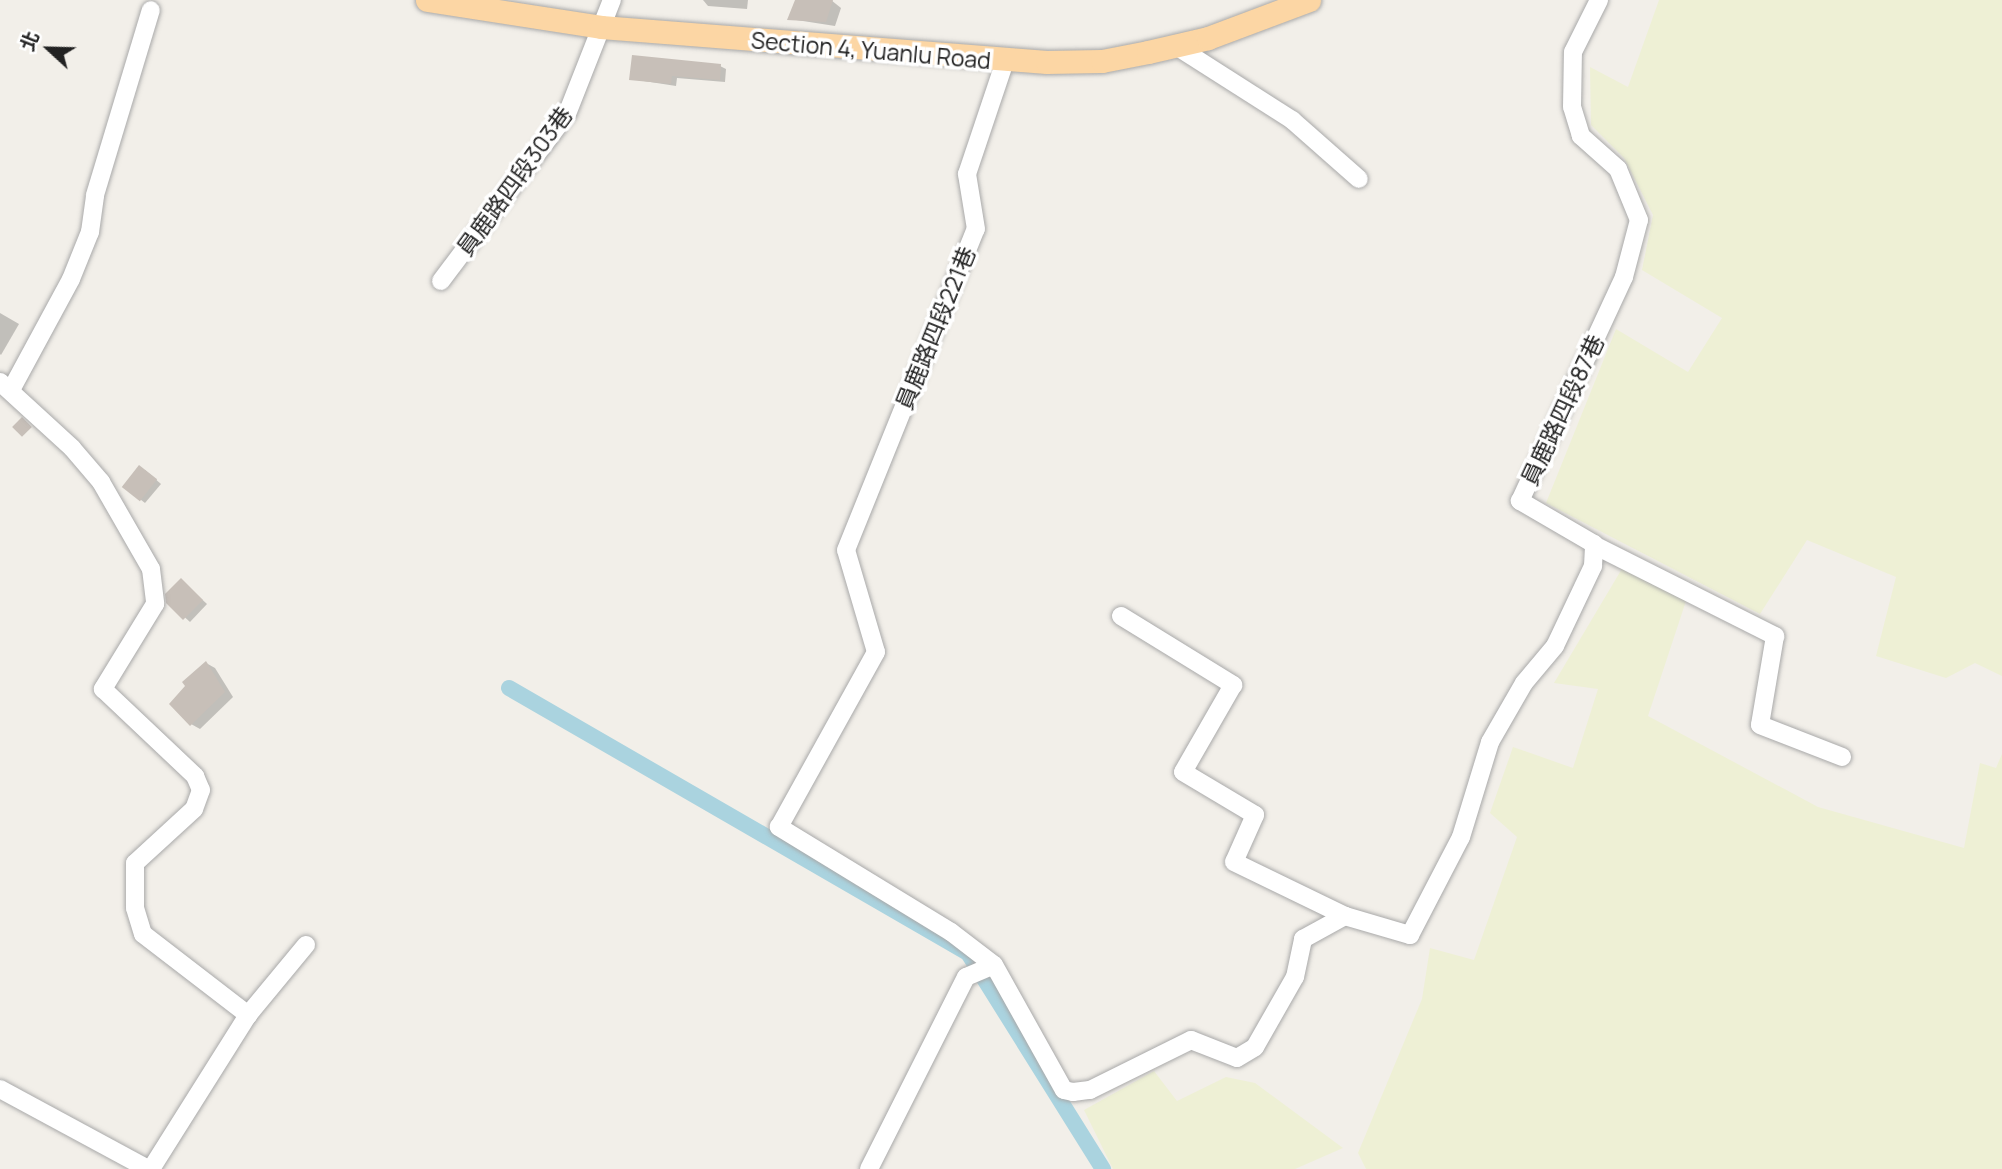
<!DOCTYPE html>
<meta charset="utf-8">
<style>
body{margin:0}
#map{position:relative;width:2002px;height:1169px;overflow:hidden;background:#f2efe9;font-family:Manrope,"Noto Sans TC",sans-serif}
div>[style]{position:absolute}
.farmland>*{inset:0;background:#eef0d5}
.shadow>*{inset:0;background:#0003}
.canal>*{height:16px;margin:-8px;padding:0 8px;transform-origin:8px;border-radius:8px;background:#aad3df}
.building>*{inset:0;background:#c7bfb8;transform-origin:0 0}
.roads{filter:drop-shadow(0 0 2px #a9a9a9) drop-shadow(0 0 2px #a9a9a9)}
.minor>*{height:18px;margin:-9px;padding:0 9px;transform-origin:9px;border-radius:9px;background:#fff}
.major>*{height:23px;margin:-11.5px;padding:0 11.5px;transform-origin:11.5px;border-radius:11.5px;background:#fcd6a4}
span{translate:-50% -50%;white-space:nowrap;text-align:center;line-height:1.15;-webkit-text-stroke:7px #fff;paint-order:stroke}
.street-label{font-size:23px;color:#222}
.north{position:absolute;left:14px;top:14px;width:70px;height:70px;-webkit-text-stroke:5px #fff;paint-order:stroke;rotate:292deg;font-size:19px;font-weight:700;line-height:28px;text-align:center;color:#222}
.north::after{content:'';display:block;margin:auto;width:24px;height:32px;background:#222;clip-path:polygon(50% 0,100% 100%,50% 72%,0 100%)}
</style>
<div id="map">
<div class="farmland">
<div style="clip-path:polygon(1659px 0,2002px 0,2002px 676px,1975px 663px,1946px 678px,1876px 656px,1896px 577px,1807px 540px,1760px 614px,1546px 503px,1616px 329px,1688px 372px,1722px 318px,1642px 270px,1653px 215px,1624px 158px,1591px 125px,1590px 67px,1628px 87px)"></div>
<div style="clip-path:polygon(1623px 567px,1686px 601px,1648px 716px,1818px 807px,1964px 848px,1980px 763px,1996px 768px,2002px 754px,2002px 1169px,1366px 1169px,1358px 1153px,1422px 999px,1430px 948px,1474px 960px,1517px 837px,1490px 813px,1513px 747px,1573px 768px,1598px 689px,1554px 683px)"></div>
<div style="clip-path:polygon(1154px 1071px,1177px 1101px,1226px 1077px,1255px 1083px,1343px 1148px,1295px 1169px,1113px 1169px,1084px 1110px)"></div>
</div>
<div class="shadow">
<div style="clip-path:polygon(703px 0,748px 0,747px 9px,708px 6px)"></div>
<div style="clip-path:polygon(797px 0,831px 0,841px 8px,835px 26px,790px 19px)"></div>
<div style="clip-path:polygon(720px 66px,726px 69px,725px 82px,677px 78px,676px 86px,631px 79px)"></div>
<div style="clip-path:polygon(0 313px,19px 324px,1px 355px,0 354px)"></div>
<div style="clip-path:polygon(145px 470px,161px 484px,145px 503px,123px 486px)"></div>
<div style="clip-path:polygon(181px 580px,207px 604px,190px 622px,168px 602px)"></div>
<div style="clip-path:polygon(206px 663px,215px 668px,233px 697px,200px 729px,191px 724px)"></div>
</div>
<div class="canal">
<div style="left:509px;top:688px;width:530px;rotate:30deg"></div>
<div style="left:968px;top:953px;width:255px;rotate:58deg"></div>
</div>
<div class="building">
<div style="clip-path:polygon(795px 0,833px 0,826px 22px,787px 20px)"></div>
<div style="clip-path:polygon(632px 55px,721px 64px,720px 80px,672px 76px,671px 84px,629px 80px)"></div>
<div style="left:22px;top:417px;width:14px;height:14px;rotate:45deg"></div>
<div style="left:139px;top:465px;width:23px;height:28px;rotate:38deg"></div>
<div style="clip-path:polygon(181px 578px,203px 600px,183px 620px,166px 603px,165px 594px)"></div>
<div style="clip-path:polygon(206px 661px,225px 692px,190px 726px,169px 704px,185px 686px,182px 682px)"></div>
</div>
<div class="roads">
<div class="minor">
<div style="left:1176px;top:46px;width:138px;rotate:32.5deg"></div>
<div style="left:1292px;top:120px;width:89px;rotate:41.4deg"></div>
<div style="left:441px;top:281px;width:209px;rotate:-53deg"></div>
<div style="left:567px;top:114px;width:123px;rotate:-68.5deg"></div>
<div style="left:0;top:382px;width:98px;rotate:42.5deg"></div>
<div style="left:72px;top:448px;width:45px;rotate:49.5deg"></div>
<div style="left:101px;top:482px;width:100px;rotate:60.1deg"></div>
<div style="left:151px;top:569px;width:35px;rotate:83deg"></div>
<div style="left:155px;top:604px;width:100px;rotate:121.5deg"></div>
<div style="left:103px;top:689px;width:127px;rotate:43.4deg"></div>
<div style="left:195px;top:776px;width:15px;rotate:67deg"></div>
<div style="left:201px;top:790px;width:20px;rotate:110deg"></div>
<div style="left:194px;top:809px;width:80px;rotate:137.5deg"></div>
<div style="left:135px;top:863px;width:45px;rotate:90deg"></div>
<div style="left:135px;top:908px;width:27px;rotate:73deg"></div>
<div style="left:143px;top:934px;width:133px;rotate:37.6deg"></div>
<div style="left:248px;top:1015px;width:182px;rotate:122.2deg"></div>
<div style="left:11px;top:390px;width:126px;rotate:-61.6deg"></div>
<div style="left:71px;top:279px;width:51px;rotate:-68deg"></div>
<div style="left:90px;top:232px;width:37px;rotate:-82deg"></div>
<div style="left:95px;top:195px;width:193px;rotate:-73.2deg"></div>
<div style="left:1594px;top:545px;width:203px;rotate:26.7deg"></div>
<div style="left:1775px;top:636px;width:90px;rotate:99.6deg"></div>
<div style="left:1760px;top:725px;width:88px;rotate:21.3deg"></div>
<div style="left:1121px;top:616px;width:132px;rotate:31.6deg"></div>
<div style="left:1233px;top:685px;width:100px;rotate:119.9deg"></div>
<div style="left:1183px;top:772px;width:84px;rotate:30.8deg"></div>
<div style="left:1255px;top:815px;width:51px;rotate:114.1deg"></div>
<div style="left:1234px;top:862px;width:123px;rotate:25.9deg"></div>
<div style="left:994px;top:965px;width:54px;rotate:-142.5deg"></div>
<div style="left:951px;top:932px;width:202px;rotate:-148.6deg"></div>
<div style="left:779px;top:827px;width:200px;rotate:-61deg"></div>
<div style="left:876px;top:652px;width:106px;rotate:-106.4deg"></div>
<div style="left:846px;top:550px;width:346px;rotate:-68deg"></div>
<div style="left:976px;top:229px;width:56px;rotate:-99.3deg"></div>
<div style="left:967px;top:174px;width:119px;rotate:-71.4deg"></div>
<div style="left:248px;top:1015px;width:91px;rotate:-50.4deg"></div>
<div style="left:0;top:1089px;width:168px;rotate:28.4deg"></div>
<div style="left:869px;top:1169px;width:215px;rotate:-63.2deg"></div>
<div style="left:966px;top:977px;width:30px;rotate:-23deg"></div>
<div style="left:994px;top:965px;width:143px;rotate:60.8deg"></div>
<div style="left:1064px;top:1090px;width:9px;rotate:13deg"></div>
<div style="left:1073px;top:1092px;width:17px;rotate:-7deg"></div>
<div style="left:1090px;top:1090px;width:113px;rotate:-26.3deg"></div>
<div style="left:1191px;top:1040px;width:49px;rotate:21.4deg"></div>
<div style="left:1237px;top:1058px;width:21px;rotate:-31deg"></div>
<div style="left:1255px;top:1047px;width:81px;rotate:-60.3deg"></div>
<div style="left:1295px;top:977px;width:39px;rotate:-78deg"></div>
<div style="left:1303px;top:939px;width:48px;rotate:-28.7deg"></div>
<div style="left:1345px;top:916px;width:68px;rotate:16.3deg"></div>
<div style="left:1410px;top:935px;width:110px;rotate:-62.5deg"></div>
<div style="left:1461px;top:837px;width:99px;rotate:-73deg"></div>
<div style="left:1490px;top:742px;width:68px;rotate:-60deg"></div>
<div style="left:1524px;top:683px;width:48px;rotate:-50deg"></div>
<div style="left:1555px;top:646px;width:89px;rotate:-64.6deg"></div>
<div style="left:1593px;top:566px;width:22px;rotate:-87deg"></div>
<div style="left:1594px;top:544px;width:86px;rotate:-149.8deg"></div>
<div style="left:1520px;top:501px;width:247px;rotate:-65.1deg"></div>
<div style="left:1624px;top:277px;width:59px;rotate:-75.3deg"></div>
<div style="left:1639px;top:220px;width:55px;rotate:-112.4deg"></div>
<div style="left:1618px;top:169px;width:50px;rotate:-138.3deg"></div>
<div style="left:1581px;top:136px;width:30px;rotate:-107deg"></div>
<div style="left:1572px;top:107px;width:55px;rotate:-89deg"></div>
<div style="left:1573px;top:52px;width:58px;rotate:-63.4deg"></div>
</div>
<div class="major">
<div style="left:427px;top:0;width:176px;rotate:8.8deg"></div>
<div style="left:601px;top:27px;width:447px;rotate:4.5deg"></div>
<div style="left:1047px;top:62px;width:55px;rotate:-1deg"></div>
<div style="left:1102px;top:61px;width:47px;rotate:-11.1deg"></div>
<div style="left:1148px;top:52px;width:62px;rotate:-13.1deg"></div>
<div style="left:1208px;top:38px;width:108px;rotate:-20.6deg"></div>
</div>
</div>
<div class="street-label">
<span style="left:871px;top:50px;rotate:5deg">Section 4, Yuanlu Road</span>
<span style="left:514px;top:181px;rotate:-54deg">員鹿路四段303巷</span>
<span style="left:935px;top:328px;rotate:-68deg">員鹿路四段221巷</span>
<span style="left:1562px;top:410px;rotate:-65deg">員鹿路四段87巷</span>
</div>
<div class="north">北</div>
</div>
